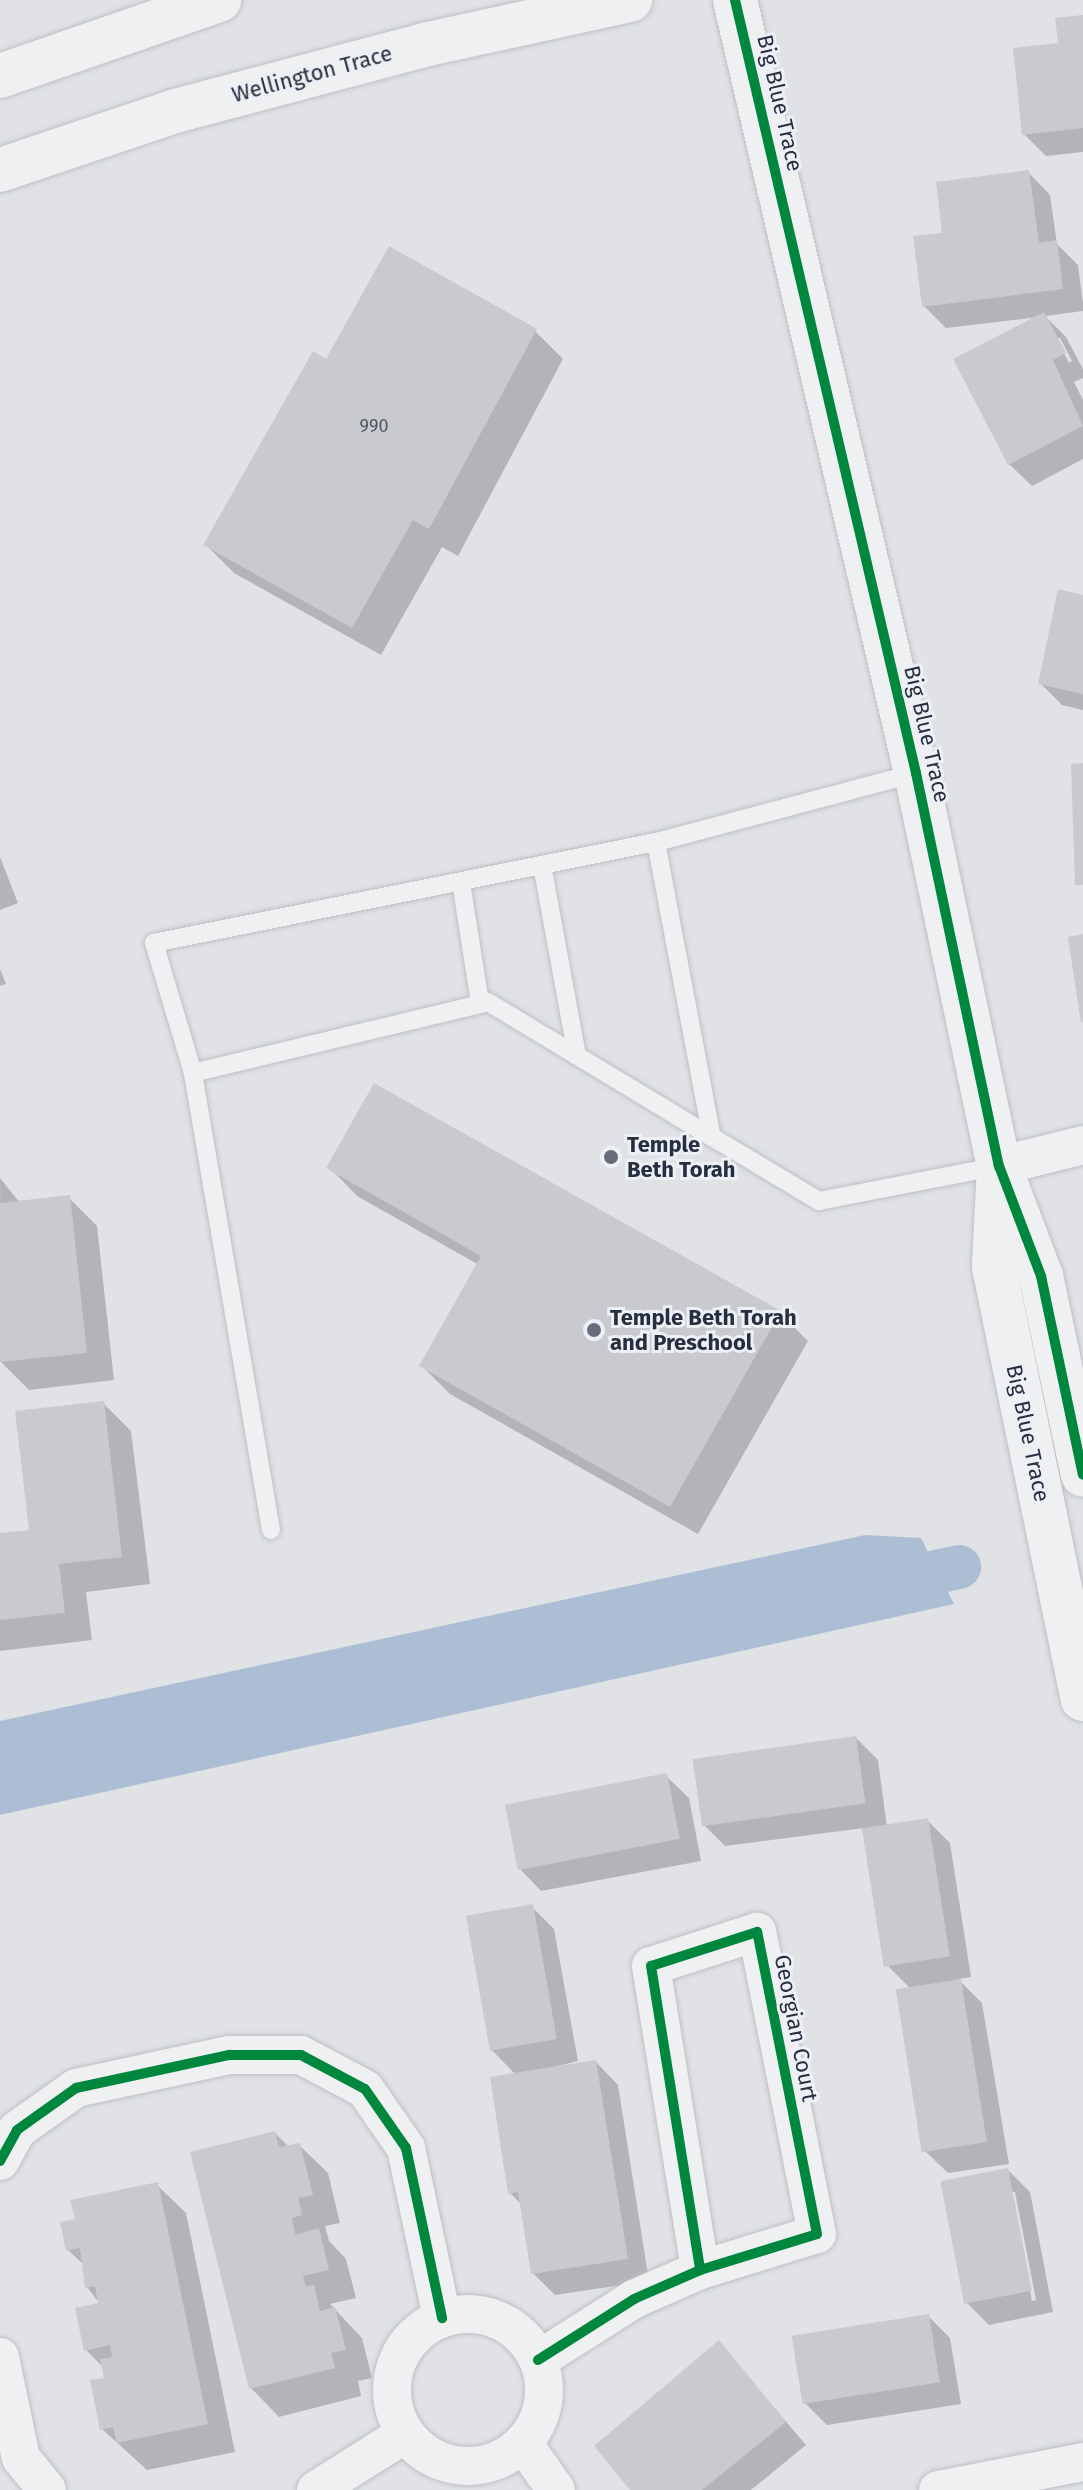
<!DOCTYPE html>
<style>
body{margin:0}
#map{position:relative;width:1083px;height:2490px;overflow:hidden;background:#e0e2e5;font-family:"Fira Sans",sans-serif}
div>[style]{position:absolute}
.water>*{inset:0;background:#acbed3}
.shadow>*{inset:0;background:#0003}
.canal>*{height:44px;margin:-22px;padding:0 22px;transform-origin:22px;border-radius:22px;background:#acbed3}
.building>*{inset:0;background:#c8cacd;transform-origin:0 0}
.roads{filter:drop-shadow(0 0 2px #bec0c3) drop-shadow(0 0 2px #bec0c3)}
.service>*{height:18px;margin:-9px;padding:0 9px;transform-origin:9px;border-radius:9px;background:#eff0f2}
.minor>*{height:38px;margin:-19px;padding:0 19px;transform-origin:19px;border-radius:19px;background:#eff0f2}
.minor>.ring{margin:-19px;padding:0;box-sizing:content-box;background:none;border:38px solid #eff0f2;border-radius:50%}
.tertiary>*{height:44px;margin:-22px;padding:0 22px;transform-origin:22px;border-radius:22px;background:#eff0f2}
.cycleway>*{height:10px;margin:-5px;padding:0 5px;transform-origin:5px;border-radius:5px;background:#00873e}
.dots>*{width:22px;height:22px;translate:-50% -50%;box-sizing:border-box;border:4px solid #edf0f6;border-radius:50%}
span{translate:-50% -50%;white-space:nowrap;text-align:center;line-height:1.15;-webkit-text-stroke:6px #edf0f6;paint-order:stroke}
.number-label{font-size:18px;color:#4f5663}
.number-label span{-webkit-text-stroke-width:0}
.street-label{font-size:22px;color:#262f3f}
.poi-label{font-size:22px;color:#262f3f;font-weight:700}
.left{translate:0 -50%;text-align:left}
</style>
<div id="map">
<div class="water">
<div style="clip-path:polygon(865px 1535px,921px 1538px,954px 1604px,0 1815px,0 1721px)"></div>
</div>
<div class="shadow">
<div style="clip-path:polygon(1083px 17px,1083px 152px,1046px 156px,1024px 134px,1060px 45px)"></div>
<div style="clip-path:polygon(evenodd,1028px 172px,1050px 195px,1057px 244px,1078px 265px,1083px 303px,1083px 311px,1045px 316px,1066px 337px,1083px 369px,1083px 378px,1074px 382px,1083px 400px,1083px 459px,1032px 486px,1009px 464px,1039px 317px,946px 328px,924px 306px,945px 234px,1028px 172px,1056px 338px,1060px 338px,1072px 361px,1069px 363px,1056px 338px)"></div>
<div style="clip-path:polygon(535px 331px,563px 359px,458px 556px,442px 547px,381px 655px,234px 573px,206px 545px,326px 362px)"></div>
<div style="clip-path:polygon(1083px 597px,1083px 710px,1062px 705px,1040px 683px)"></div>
<div style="clip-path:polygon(0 857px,18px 903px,0 910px)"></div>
<div style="clip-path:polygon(0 969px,6px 984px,0 986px)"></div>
<div style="clip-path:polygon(329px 1167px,780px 1313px,808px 1341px,698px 1534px,450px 1394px,422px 1366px,479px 1265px,357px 1196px)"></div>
<div style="clip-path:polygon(0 1178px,20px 1203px,69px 1198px,97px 1226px,114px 1380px,29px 1390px,1px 1362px)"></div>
<div style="clip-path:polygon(103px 1403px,131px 1431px,150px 1584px,86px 1592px,92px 1640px,0 1651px,0 1535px,31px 1532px)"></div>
<div style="clip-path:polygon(856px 1738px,878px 1760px,887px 1827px,927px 1820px,950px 1843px,971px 1977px,958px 1979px,982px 2003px,1009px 2164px,948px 2173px,925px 2151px,911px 1989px,886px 1964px,864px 1828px,725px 1846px,703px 1824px)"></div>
<div style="clip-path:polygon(666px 1776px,689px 1798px,701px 1861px,541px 1891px,519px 1868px)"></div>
<div style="clip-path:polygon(532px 1907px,554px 1929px,578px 2061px,538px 2071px,596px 2062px,618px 2085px,649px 2281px,555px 2295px,533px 2273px,522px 2205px,510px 2193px,516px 2075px,491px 2049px)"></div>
<div style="clip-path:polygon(275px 2133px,289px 2147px,299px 2145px,328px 2173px,340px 2223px,325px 2226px,329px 2241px,346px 2259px,356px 2298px,330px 2304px,362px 2338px,372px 2378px,358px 2381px,361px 2396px,279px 2417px,251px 2388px)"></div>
<div style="clip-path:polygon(evenodd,1008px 2170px,1030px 2192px,1053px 2312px,989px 2325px,966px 2302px,1008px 2170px,1011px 2192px,1015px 2192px,1036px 2300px,1032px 2301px,1011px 2192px)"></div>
<div style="clip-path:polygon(157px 2185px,186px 2213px,235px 2452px,147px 2470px,102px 2429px,104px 2368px,86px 2350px,101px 2305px,87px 2287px,85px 2266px,68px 2250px,77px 2221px)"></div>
<div style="clip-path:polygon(928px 2316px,950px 2338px,961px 2404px,827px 2425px,805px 2403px)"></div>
<div style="clip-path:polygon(719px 2343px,806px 2445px,751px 2490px,633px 2490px)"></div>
</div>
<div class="canal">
<div style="left:881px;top:1584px;width:80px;rotate:-12.3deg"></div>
</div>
<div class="building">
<div style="clip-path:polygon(1083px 15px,1083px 128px,1022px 135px,1013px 48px,1058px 43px,1055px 18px)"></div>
<div style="clip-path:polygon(1029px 170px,1039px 243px,1057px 240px,1063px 289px,922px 307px,913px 236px,942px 233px,936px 182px)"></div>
<div style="clip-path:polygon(389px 246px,537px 329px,429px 529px,413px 520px,352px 628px,203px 545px,313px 351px,326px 359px)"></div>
<div style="clip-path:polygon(1044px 312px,1066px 353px,1053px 360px,1083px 426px,1008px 465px,953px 359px)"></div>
<div style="clip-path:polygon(1058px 589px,1083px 595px,1083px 694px,1038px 684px)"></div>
<div style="clip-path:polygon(1083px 763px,1083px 885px,1075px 885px,1071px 764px)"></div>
<div style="clip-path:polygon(1083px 934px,1083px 1022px,1081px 1023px,1068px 937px)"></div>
<div style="clip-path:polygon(374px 1083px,781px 1311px,670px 1507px,419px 1366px,481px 1256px,326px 1168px)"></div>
<div style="clip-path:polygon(70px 1195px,87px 1353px,0 1362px,0 1203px)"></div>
<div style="clip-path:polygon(104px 1401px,122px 1557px,59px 1564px,65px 1613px,0 1620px,0 1533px,29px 1530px,15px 1411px)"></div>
<div style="left:856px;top:1736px;width:68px;height:165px;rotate:82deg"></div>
<div style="left:667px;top:1773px;width:67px;height:165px;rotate:79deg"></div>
<div style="left:928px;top:1818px;width:140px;height:67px;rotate:81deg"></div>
<div style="left:533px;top:1904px;width:137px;height:68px;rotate:80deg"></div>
<div style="left:961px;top:1979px;width:165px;height:66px;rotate:81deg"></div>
<div style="clip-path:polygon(596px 2060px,628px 2259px,531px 2274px,518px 2192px,508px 2194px,490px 2077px)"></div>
<div style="clip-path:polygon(275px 2131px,279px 2147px,300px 2143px,313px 2195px,298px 2198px,302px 2215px,292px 2218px,295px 2235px,319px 2228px,329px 2270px,303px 2276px,306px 2286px,314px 2285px,320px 2311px,335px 2307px,346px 2350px,331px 2353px,335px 2368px,249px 2389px,190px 2152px)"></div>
<div style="left:1008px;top:2168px;width:125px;height:69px;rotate:79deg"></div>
<div style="clip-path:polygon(158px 2182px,208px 2424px,117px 2443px,113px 2427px,100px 2430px,90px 2380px,104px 2378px,100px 2359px,112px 2357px,110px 2345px,84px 2351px,75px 2308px,98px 2303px,95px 2286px,85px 2288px,80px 2248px,66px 2251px,60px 2222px,75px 2219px,70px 2200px)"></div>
<div style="left:929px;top:2314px;width:69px;height:139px;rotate:81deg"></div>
<div style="clip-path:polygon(719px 2340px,786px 2422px,702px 2490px,630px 2490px,594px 2446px)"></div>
</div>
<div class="roads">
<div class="service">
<div style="left:916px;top:773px;width:269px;rotate:165.1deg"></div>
<div style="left:656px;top:842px;width:300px;rotate:79.3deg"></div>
<div style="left:712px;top:1137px;width:125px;rotate:30.9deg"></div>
<div style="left:819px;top:1201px;width:183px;rotate:-11deg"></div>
<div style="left:542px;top:865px;width:194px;rotate:79.6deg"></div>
<div style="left:461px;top:882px;width:123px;rotate:81.1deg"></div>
<div style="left:193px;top:1073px;width:303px;rotate:-13.5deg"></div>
<div style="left:488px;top:1002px;width:262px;rotate:31.1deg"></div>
<div style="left:271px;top:1530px;width:464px;rotate:-99.7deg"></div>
<div style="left:193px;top:1073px;width:136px;rotate:-106.7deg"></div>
<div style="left:154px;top:943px;width:512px;rotate:-11.38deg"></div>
</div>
<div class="minor">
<div style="left:999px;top:1166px;width:87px;rotate:-14deg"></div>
<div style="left:0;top:2161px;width:35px;rotate:-61deg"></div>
<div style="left:17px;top:2130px;width:72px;rotate:-35.4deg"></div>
<div style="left:76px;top:2088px;width:157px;rotate:-12.2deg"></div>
<div style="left:229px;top:2055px;width:72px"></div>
<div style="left:301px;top:2055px;width:72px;rotate:28deg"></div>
<div style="left:365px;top:2089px;width:72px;rotate:55.2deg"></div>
<div style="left:406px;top:2148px;width:174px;rotate:78deg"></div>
<div class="ring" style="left:392px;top:2314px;width:114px;height:114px"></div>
<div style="left:0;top:2357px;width:103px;rotate:78.3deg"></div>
<div style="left:21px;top:2458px;width:41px;rotate:50.9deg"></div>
<div style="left:538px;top:2360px;width:114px;rotate:-32.4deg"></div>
<div style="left:634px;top:2299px;width:72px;rotate:-23.7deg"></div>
<div style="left:700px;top:2270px;width:122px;rotate:-17.1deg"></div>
<div style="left:817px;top:2234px;width:308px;rotate:-101.2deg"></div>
<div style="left:757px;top:1932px;width:111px;rotate:162.2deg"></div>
<div style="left:651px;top:1966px;width:308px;rotate:80.8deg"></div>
<div style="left:523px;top:2443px;width:57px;rotate:54.9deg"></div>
<div style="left:316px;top:2490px;width:105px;rotate:-32.2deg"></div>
<div style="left:938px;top:2490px;width:148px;rotate:-10.9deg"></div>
</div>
<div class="tertiary">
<div style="left:735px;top:0;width:794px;rotate:76.82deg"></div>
<div style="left:916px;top:773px;width:402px;rotate:78.1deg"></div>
<div style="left:999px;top:1166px;width:118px;rotate:69.1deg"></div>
<div style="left:1041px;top:1276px;width:203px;rotate:78.1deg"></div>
<div style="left:0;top:76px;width:232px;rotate:-19.1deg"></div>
<div style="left:0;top:170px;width:185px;rotate:-18.6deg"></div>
<div style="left:175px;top:111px;width:262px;rotate:-14.8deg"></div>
<div style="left:428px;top:44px;width:207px;rotate:-12.3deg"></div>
<div style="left:998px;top:1184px;width:83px;rotate:92.8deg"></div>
<div style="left:994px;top:1267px;width:441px;rotate:78.4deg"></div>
</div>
</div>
<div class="cycleway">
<div style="left:735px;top:0;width:794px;rotate:76.82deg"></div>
<div style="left:916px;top:773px;width:402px;rotate:78.1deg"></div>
<div style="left:999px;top:1166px;width:118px;rotate:69.1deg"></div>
<div style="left:1041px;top:1276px;width:203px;rotate:78.1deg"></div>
<div style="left:0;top:2161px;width:35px;rotate:-61deg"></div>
<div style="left:17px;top:2130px;width:72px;rotate:-35.4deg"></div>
<div style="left:76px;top:2088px;width:157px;rotate:-12.2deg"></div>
<div style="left:229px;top:2055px;width:72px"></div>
<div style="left:301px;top:2055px;width:72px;rotate:28deg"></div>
<div style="left:365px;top:2089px;width:72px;rotate:55.2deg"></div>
<div style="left:406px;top:2148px;width:174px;rotate:78deg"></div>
<div style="left:538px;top:2360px;width:114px;rotate:-32.4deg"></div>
<div style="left:634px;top:2299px;width:72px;rotate:-23.7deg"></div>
<div style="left:700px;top:2270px;width:122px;rotate:-17.1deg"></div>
<div style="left:817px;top:2234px;width:308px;rotate:-101.2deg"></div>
<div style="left:757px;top:1932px;width:111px;rotate:162.2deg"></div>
<div style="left:651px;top:1966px;width:308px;rotate:80.8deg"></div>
</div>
<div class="dots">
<div style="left:611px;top:1157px;background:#676e79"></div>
<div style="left:594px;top:1330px;background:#676e79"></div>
</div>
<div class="number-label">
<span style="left:374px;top:426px">990</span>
</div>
<div class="street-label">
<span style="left:312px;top:74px;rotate:-15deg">Wellington Trace</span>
<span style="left:780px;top:103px;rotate:77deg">Big Blue Trace</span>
<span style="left:927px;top:734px;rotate:77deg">Big Blue Trace</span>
<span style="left:1028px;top:1433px;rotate:78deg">Big Blue Trace</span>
<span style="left:796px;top:2028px;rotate:79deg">Georgian Court</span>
</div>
<div class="poi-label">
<span class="left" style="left:627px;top:1157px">Temple<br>Beth Torah</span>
<span class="left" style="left:610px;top:1330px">Temple Beth Torah<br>and Preschool</span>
</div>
</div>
